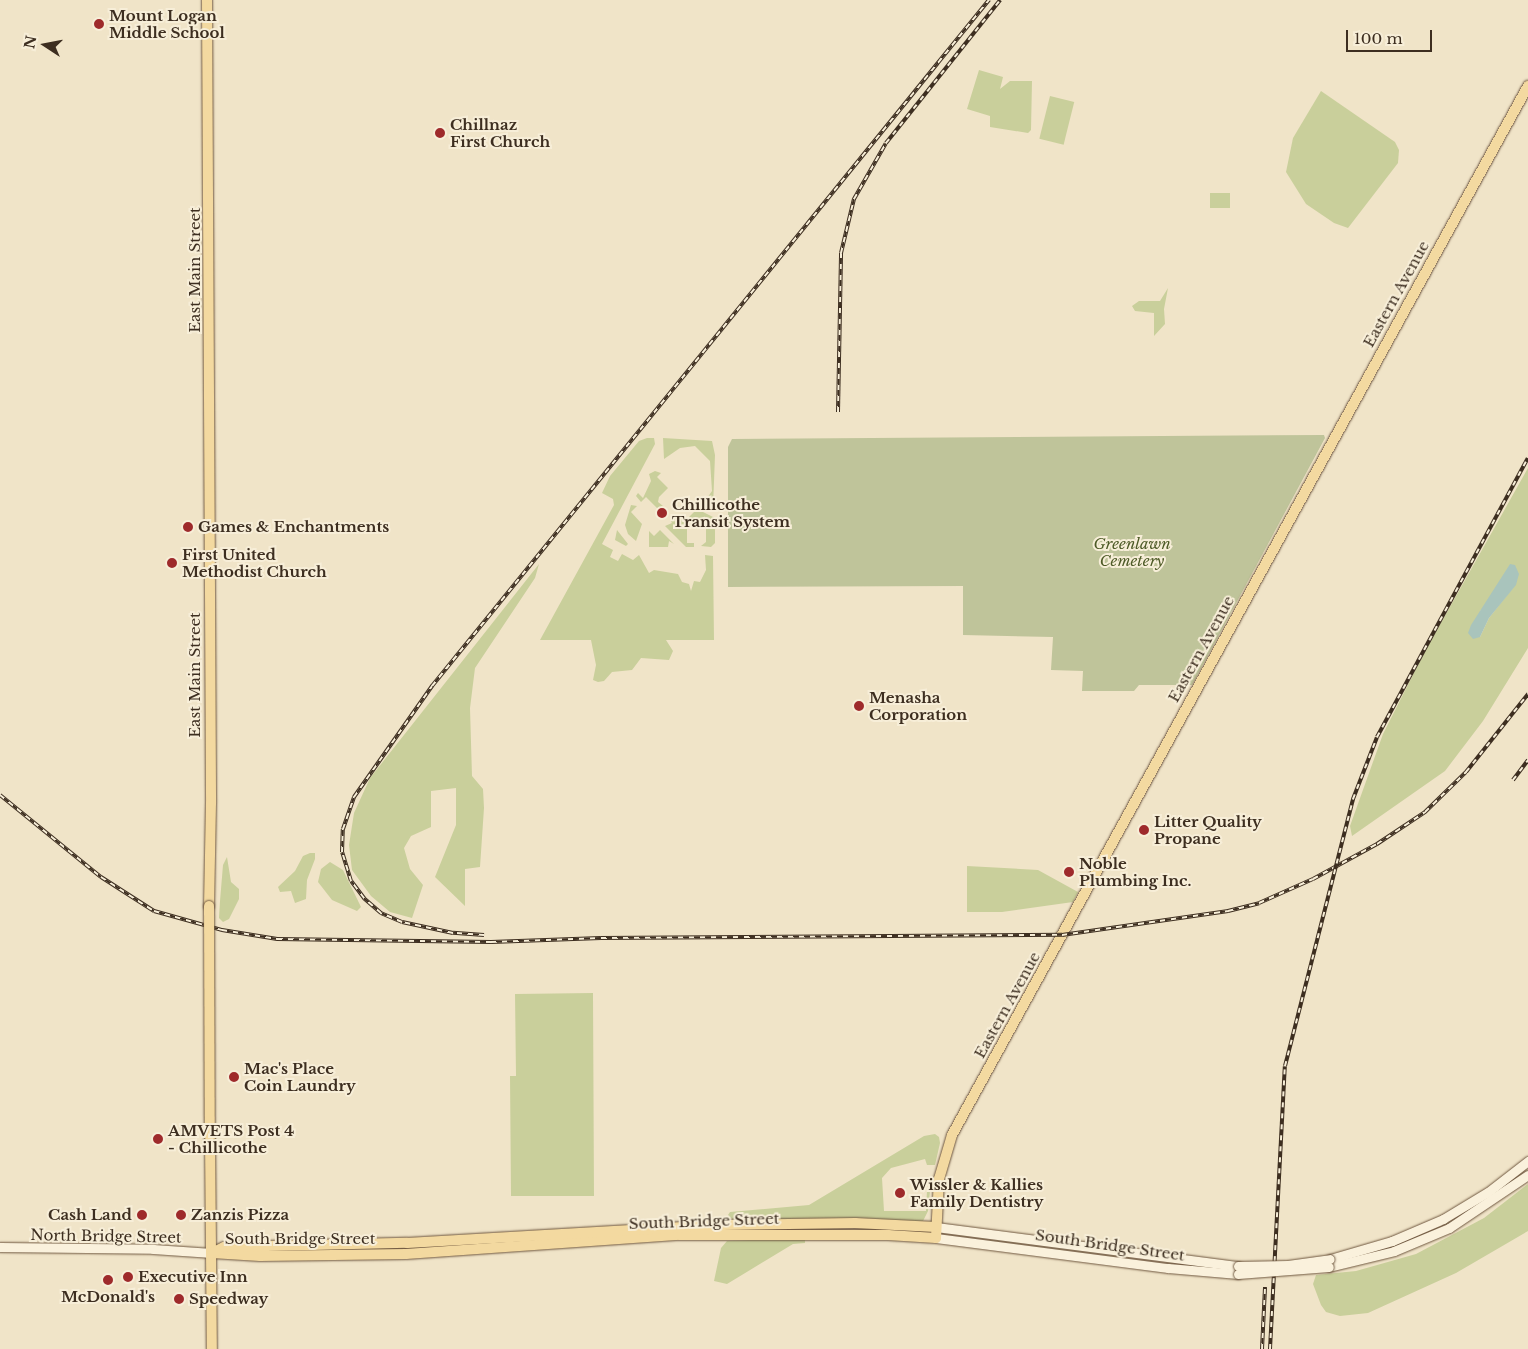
<!DOCTYPE html>
<style>
body{margin:0}
#map{position:relative;width:1528px;height:1349px;overflow:hidden;background:#f0e4c8;font-family:"Libre Baskerville",serif}
div>[style]{position:absolute}
.green>*{inset:0;background:#c9cf9b;transform-origin:0 0}
.cemetery>*{inset:0;background:#bfc49a}
.water>*{inset:0;background:#a9c4bc}
.roads{filter:drop-shadow(0 0 1px #6f573f) drop-shadow(0 0 1px #6f573f)}
.secondary>*{height:9px;margin:-4.5px;padding:0 4.5px;transform-origin:4.5px;border-radius:4.5px;background:#faf1dc}
.primary>*{height:10px;margin:-5px;padding:0 5px;transform-origin:5px;border-radius:5px;background:#f3d9a0}
.rail>*{height:4px;margin-top:-2px;transform-origin:0;background:repeating-linear-gradient(90deg,#f7eed8 0 5.5px,#3d2e20 0 11px);box-sizing:border-box;border-block:1px solid #3d2e20}
.bridges{filter:drop-shadow(0 0 1px #6f573f) drop-shadow(0 0 1px #6f573f)}
.secondary-bridge>*{height:9px;margin:-4.5px;padding:0 4.5px;transform-origin:4.5px;border-radius:4.5px;background:#faf1dc}
.primary-bridge>*{height:10px;margin:-5px;padding:0 5px;transform-origin:5px;border-radius:5px;background:#f3d9a0}
.dots>*{width:14px;height:14px;translate:-50% -50%;box-sizing:border-box;border:2px solid #f7eed8;border-radius:50%}
span{translate:-50% -50%;white-space:nowrap;text-align:center;line-height:1.15;-webkit-text-stroke:4px #f7eed8;paint-order:stroke}
.poi-label{font-size:15px;color:#3d2e20;font-weight:700}
.left{translate:0 -50%;text-align:left}
.right{translate:-100% -50%;text-align:right}
.street-label{font-size:15px;color:#3d2e20}
.park-label{font-size:15px;color:#4d5a26;font-style:italic}
.north{position:absolute;left:20px;top:20px;width:50px;height:50px;-webkit-text-stroke:4px #f7eed8;paint-order:stroke;rotate:281deg;font-size:14px;font-weight:700;line-height:20px;text-align:center;color:#3d2e20}
.north::after{content:'';display:block;margin:auto;width:18px;height:22px;background:#3d2e20;clip-path:polygon(50% 0,100% 100%,50% 72%,0 100%)}
.scale{position:absolute;left:1346px;top:30px;width:86px;height:22px;box-sizing:border-box;border:2px solid #3d2e20;border-top:0;padding-left:6px;font-size:15px;line-height:18px;white-space:nowrap;color:#3d2e20;-webkit-text-stroke:4px #f7eed8;paint-order:stroke}
</style>
<div id="map">
<div class="green">
<div style="clip-path:polygon(979px 70px,1003px 77px,1000px 89px,1010px 81px,1032px 81px,1031px 130px,1028px 133px,990px 127px,990px 116px,967px 109px)"></div>
<div style="clip-path:polygon(1321px 91px,1395px 142px,1399px 150px,1398px 163px,1348px 228px,1334px 223px,1306px 204px,1286px 172px,1293px 138px)"></div>
<div style="left:1050px;top:96px;width:25px;height:44px;rotate:14deg"></div>
<div style="left:1230px;top:193px;width:15px;height:20px;rotate:90deg"></div>
<div style="clip-path:polygon(1168px 288px,1164px 309px,1165px 324px,1154px 336px,1154px 313px,1135px 311px,1132px 306px,1139px 301px,1160px 301px)"></div>
<div style="clip-path:polygon(647px 438px,654px 438px,655px 444px,602px 544px,613px 550px,610px 557px,618px 561px,622px 554px,633px 560px,639px 555px,649px 573px,654px 570px,678px 574px,682px 582px,689px 584px,691px 591px,694px 581px,700px 582px,706px 570px,705px 555px,713px 556px,714px 640px,666px 640px,673px 651px,669px 660px,641px 658px,632px 670px,612px 672px,604px 681px,598px 682px,593px 680px,596px 665px,591px 640px,540px 640px,614px 505px,613px 499px,602px 493px,610px 476px,639px 441px)"></div>
<div style="clip-path:polygon(663px 438px,712px 441px,715px 455px,713px 508px,703px 504px,712px 491px,710px 461px,695px 446px,680px 448px,664px 459px)"></div>
<div style="clip-path:polygon(evenodd,1528px 468px,1528px 648px,1483px 721px,1445px 771px,1352px 836px,1350px 826px,1383px 734px,1424px 653px,1528px 468px,1518px 574px,1515px 585px,1489px 618px,1480px 637px,1480px 611px,1518px 574px)"></div>
<div style="clip-path:polygon(655px 471px,661px 473px,657px 477px,668px 488px,659px 497px,658px 502px,663px 506px,659px 510px,646px 497px,641px 502px,636px 496px,638px 493px,643px 498px,651px 481px,649px 474px)"></div>
<div style="clip-path:polygon(631px 505px,637px 506px,631px 512px,642px 524px,636px 541px,628px 534px,625px 525px)"></div>
<div style="clip-path:polygon(697px 509px,715px 518px,715px 543px,711px 547px,701px 546px,706px 542px,706px 519px,688px 518px)"></div>
<div style="clip-path:polygon(676px 514px,684px 522px,687px 519px,687px 543px,694px 543px,694px 547px,686px 547px,665px 526px,672px 523px,670px 520px)"></div>
<div style="clip-path:polygon(617px 530px,628px 544px,626px 546px,615px 540px)"></div>
<div style="clip-path:polygon(660px 530px,674px 544px,669px 541px,668px 547px,649px 547px,649px 531px,654px 536px)"></div>
<div style="clip-path:polygon(539px 564px,535px 578px,475px 668px,470px 708px,472px 776px,483px 789px,484px 808px,480px 867px,465px 869px,465px 906px,435px 877px,456px 825px,456px 788px,431px 791px,431px 827px,411px 836px,404px 848px,410px 869px,423px 885px,412px 918px,390px 912px,371px 896px,352px 870px,349px 845px,354px 813px,370px 778px)"></div>
<div style="clip-path:polygon(310px 853px,315px 853px,315px 859px,307px 880px,306px 899px,295px 903px,291px 891px,280px 892px,278px 887px,295px 871px,303px 856px)"></div>
<div style="clip-path:polygon(227px 857px,231px 882px,239px 889px,239px 899px,229px 919px,223px 922px,219px 918px,220px 901px,223px 865px)"></div>
<div style="clip-path:polygon(330px 862px,343px 870px,361px 907px,357px 911px,332px 900px,318px 882px,321px 869px)"></div>
<div style="clip-path:polygon(967px 866px,1038px 870px,1078px 892px,1073px 902px,1002px 912px,967px 912px)"></div>
<div style="clip-path:polygon(593px 993px,594px 1196px,511px 1196px,510px 1076px,516px 1076px,515px 994px)"></div>
<div style="clip-path:polygon(935px 1134px,939px 1137px,940px 1143px,935px 1165px,927px 1165px,925px 1159px,891px 1168px,882px 1178px,884px 1211px,926px 1211px,927px 1190px,930px 1191px,928px 1211px,923px 1221px,734px 1221px,728px 1215px,730px 1212px,809px 1205px,924px 1136px)"></div>
<div style="clip-path:polygon(1528px 1184px,1528px 1231px,1456px 1273px,1368px 1313px,1340px 1316px,1326px 1312px,1321px 1305px,1313px 1284px,1316px 1275px,1356px 1271px,1416px 1254px,1484px 1218px)"></div>
<div style="clip-path:polygon(805px 1238px,805px 1243px,793px 1244px,727px 1284px,714px 1281px,721px 1248px,727px 1241px)"></div>
</div>
<div class="cemetery">
<div style="clip-path:polygon(1324px 435px,1325px 438px,1192px 685px,1139px 685px,1134px 691px,1082px 691px,1083px 671px,1051px 670px,1053px 637px,963px 635px,963px 586px,728px 587px,728px 447px,732px 439px)"></div>
</div>
<div class="water">
<div style="clip-path:polygon(1510px 564px,1515px 565px,1519px 574px,1516px 585px,1489px 618px,1480px 637px,1473px 639px,1468px 633px,1471px 625px)"></div>
</div>
<div class="roads">
<div class="secondary">
<div style="left:936px;top:1227px;width:305px;rotate:7.4deg"></div>
<div style="left:936px;top:1238px;width:234px;rotate:7.4deg"></div>
<div style="left:1168px;top:1268px;width:70px;rotate:4.9deg"></div>
<div style="left:0;top:1247px;width:153px;rotate:0.7deg"></div>
<div style="left:153px;top:1249px;width:59px;rotate:3.9deg"></div>
<div style="left:1330px;top:1259px;width:65px;rotate:-16.2deg"></div>
<div style="left:1392px;top:1241px;width:56px;rotate:-23.3deg"></div>
<div style="left:1443px;top:1219px;width:52px;rotate:-31deg"></div>
<div style="left:1488px;top:1192px;width:51px;rotate:-37.8deg"></div>
<div style="left:1329px;top:1267px;width:67px;rotate:-13.8deg"></div>
<div style="left:1394px;top:1251px;width:60px;rotate:-22.7deg"></div>
<div style="left:1449px;top:1228px;width:95px;rotate:-33.9deg"></div>
</div>
<div class="primary">
<div style="left:207px;top:0;width:803px;rotate:89.71deg"></div>
<div style="left:211px;top:803px;width:103px;rotate:91.1deg"></div>
<div style="left:210px;top:1137px;width:212px;rotate:89.5deg"></div>
<div style="left:212px;top:1253px;width:48px;rotate:3.6deg"></div>
<div style="left:260px;top:1256px;width:146px;rotate:-0.8deg"></div>
<div style="left:406px;top:1254px;width:274px;rotate:-4deg"></div>
<div style="left:679px;top:1235px;width:209px"></div>
<div style="left:888px;top:1235px;width:48px;rotate:3.6deg"></div>
<div style="left:936px;top:1238px;width:59px;rotate:-87.1deg"></div>
<div style="left:939px;top:1179px;width:46px;rotate:-73.5deg"></div>
<div style="left:952px;top:1135px;width:1197px;rotate:-61.23deg"></div>
<div style="left:212px;top:1253px;width:13px;rotate:-27deg"></div>
<div style="left:224px;top:1247px;width:183px;rotate:-1.3deg"></div>
<div style="left:407px;top:1243px;width:317px;rotate:-3.3deg"></div>
<div style="left:723px;top:1225px;width:132px;rotate:-0.9deg"></div>
<div style="left:855px;top:1223px;width:81px;rotate:2.8deg"></div>
</div>
</div>
<div class="rail">
<div style="left:838px;top:412px;width:159px;rotate:-88.9deg"></div>
<div style="left:841px;top:253px;width:56px;rotate:-76.5deg"></div>
<div style="left:854px;top:199px;width:64px;rotate:-60.3deg"></div>
<div style="left:886px;top:143px;width:183px;rotate:-51.4deg"></div>
<div style="left:1513px;top:780px;width:25px;rotate:-53deg"></div>
<div style="left:0;top:795px;width:130px;rotate:39.1deg"></div>
<div style="left:101px;top:877px;width:63px;rotate:32.7deg"></div>
<div style="left:154px;top:911px;width:71px;rotate:15.6deg"></div>
<div style="left:222px;top:930px;width:56px;rotate:9.3deg"></div>
<div style="left:277px;top:939px;width:214px;rotate:0.8deg"></div>
<div style="left:491px;top:942px;width:110px;rotate:-2.1deg"></div>
<div style="left:601px;top:938px;width:461px;rotate:-0.4deg"></div>
<div style="left:1062px;top:935px;width:168px;rotate:-8.2deg"></div>
<div style="left:1228px;top:911px;width:32px;rotate:-14deg"></div>
<div style="left:1259px;top:903px;width:59px;rotate:-24deg"></div>
<div style="left:1313px;top:879px;width:73px;rotate:-28.7deg"></div>
<div style="left:1377px;top:844px;width:58px;rotate:-33.7deg"></div>
<div style="left:1425px;top:812px;width:57px;rotate:-44.3deg"></div>
<div style="left:1466px;top:772px;width:100px;rotate:-51.5deg"></div>
<div style="left:484px;top:935px;width:31px;rotate:-176deg"></div>
<div style="left:453px;top:933px;width:52px;rotate:-167.8deg"></div>
<div style="left:402px;top:922px;width:23px;rotate:-157deg"></div>
<div style="left:381px;top:913px;width:23px;rotate:-139deg"></div>
<div style="left:364px;top:898px;width:21px;rotate:-127deg"></div>
<div style="left:351px;top:881px;width:30px;rotate:-107deg"></div>
<div style="left:342px;top:852px;width:23px;rotate:-88deg"></div>
<div style="left:343px;top:829px;width:34px;rotate:-71deg"></div>
<div style="left:354px;top:797px;width:136px;rotate:-54.9deg"></div>
<div style="left:432px;top:686px;width:884px;rotate:-50.93deg"></div>
<div style="left:1262px;top:1349px;width:62px;rotate:-87.2deg"></div>
<div style="left:1270px;top:1349px;width:283px;rotate:-87deg"></div>
<div style="left:1285px;top:1066px;width:276px;rotate:-75.7deg"></div>
<div style="left:1353px;top:799px;width:66px;rotate:-68.8deg"></div>
<div style="left:1377px;top:737px;width:317px;rotate:-61.6deg"></div>
</div>
<div class="bridges">
<div class="secondary-bridge">
<div style="left:1238px;top:1266px;width:50px;rotate:-1.1deg"></div>
<div style="left:1288px;top:1265px;width:42px;rotate:-8.1deg"></div>
<div style="left:1238px;top:1274px;width:91px;rotate:-4.4deg"></div>
</div>
<div class="primary-bridge">
<div style="left:209px;top:906px;width:231px;rotate:89.8deg"></div>
</div>
</div>
<div class="dots">
<div style="left:99px;top:24px;background:#9e2a2b"></div>
<div style="left:440px;top:133px;background:#9e2a2b"></div>
<div style="left:662px;top:513px;background:#9e2a2b"></div>
<div style="left:188px;top:527px;background:#9e2a2b"></div>
<div style="left:172px;top:563px;background:#9e2a2b"></div>
<div style="left:859px;top:706px;background:#9e2a2b"></div>
<div style="left:1144px;top:830px;background:#9e2a2b"></div>
<div style="left:1069px;top:872px;background:#9e2a2b"></div>
<div style="left:234px;top:1077px;background:#9e2a2b"></div>
<div style="left:158px;top:1139px;background:#9e2a2b"></div>
<div style="left:900px;top:1193px;background:#9e2a2b"></div>
<div style="left:142px;top:1215px;background:#9e2a2b"></div>
<div style="left:181px;top:1215px;background:#9e2a2b"></div>
<div style="left:128px;top:1277px;background:#9e2a2b"></div>
<div style="left:108px;top:1280px;background:#9e2a2b"></div>
<div style="left:179px;top:1299px;background:#9e2a2b"></div>
</div>
<div class="poi-label">
<span class="left" style="left:109px;top:24px">Mount Logan<br>Middle School</span>
<span class="left" style="left:450px;top:133px">Chillnaz<br>First Church</span>
<span class="left" style="left:672px;top:513px">Chillicothe<br>Transit System</span>
<span class="left" style="left:198px;top:527px">Games &amp; Enchantments</span>
<span class="left" style="left:182px;top:563px">First United<br>Methodist Church</span>
<span class="left" style="left:869px;top:706px">Menasha<br>Corporation</span>
<span class="left" style="left:1154px;top:830px">Litter Quality<br>Propane</span>
<span class="left" style="left:1079px;top:872px">Noble<br>Plumbing Inc.</span>
<span class="left" style="left:244px;top:1077px">Mac's Place<br>Coin Laundry</span>
<span class="left" style="left:168px;top:1139px">AMVETS Post 4<br>- Chillicothe</span>
<span class="left" style="left:910px;top:1193px">Wissler &amp; Kallies<br>Family Dentistry</span>
<span class="right" style="left:132px;top:1215px">Cash Land</span>
<span class="left" style="left:191px;top:1215px">Zanzis Pizza</span>
<span class="left" style="left:138px;top:1277px">Executive Inn</span>
<span style="left:108px;top:1297px">McDonald's</span>
<span class="left" style="left:189px;top:1299px">Speedway</span>
</div>
<div class="street-label">
<span style="left:195px;top:270px;rotate:-90deg">East Main Street</span>
<span style="left:1396px;top:294px;rotate:-61deg">Eastern Avenue</span>
<span style="left:1201px;top:649px;rotate:-61deg">Eastern Avenue</span>
<span style="left:195px;top:675px;rotate:-90deg">East Main Street</span>
<span style="left:1007px;top:1005px;rotate:-61deg">Eastern Avenue</span>
<span style="left:704px;top:1221px;rotate:-2deg">South Bridge Street</span>
<span style="left:106px;top:1236px;rotate:1deg">North Bridge Street</span>
<span style="left:300px;top:1239px">South Bridge Street</span>
<span style="left:1110px;top:1245px;rotate:8deg">South Bridge Street</span>
</div>
<div class="park-label">
<span style="left:1132px;top:552px">Greenlawn<br>Cemetery</span>
</div>
<div class="north">N</div>
<div class="scale">100 m</div>
</div>
